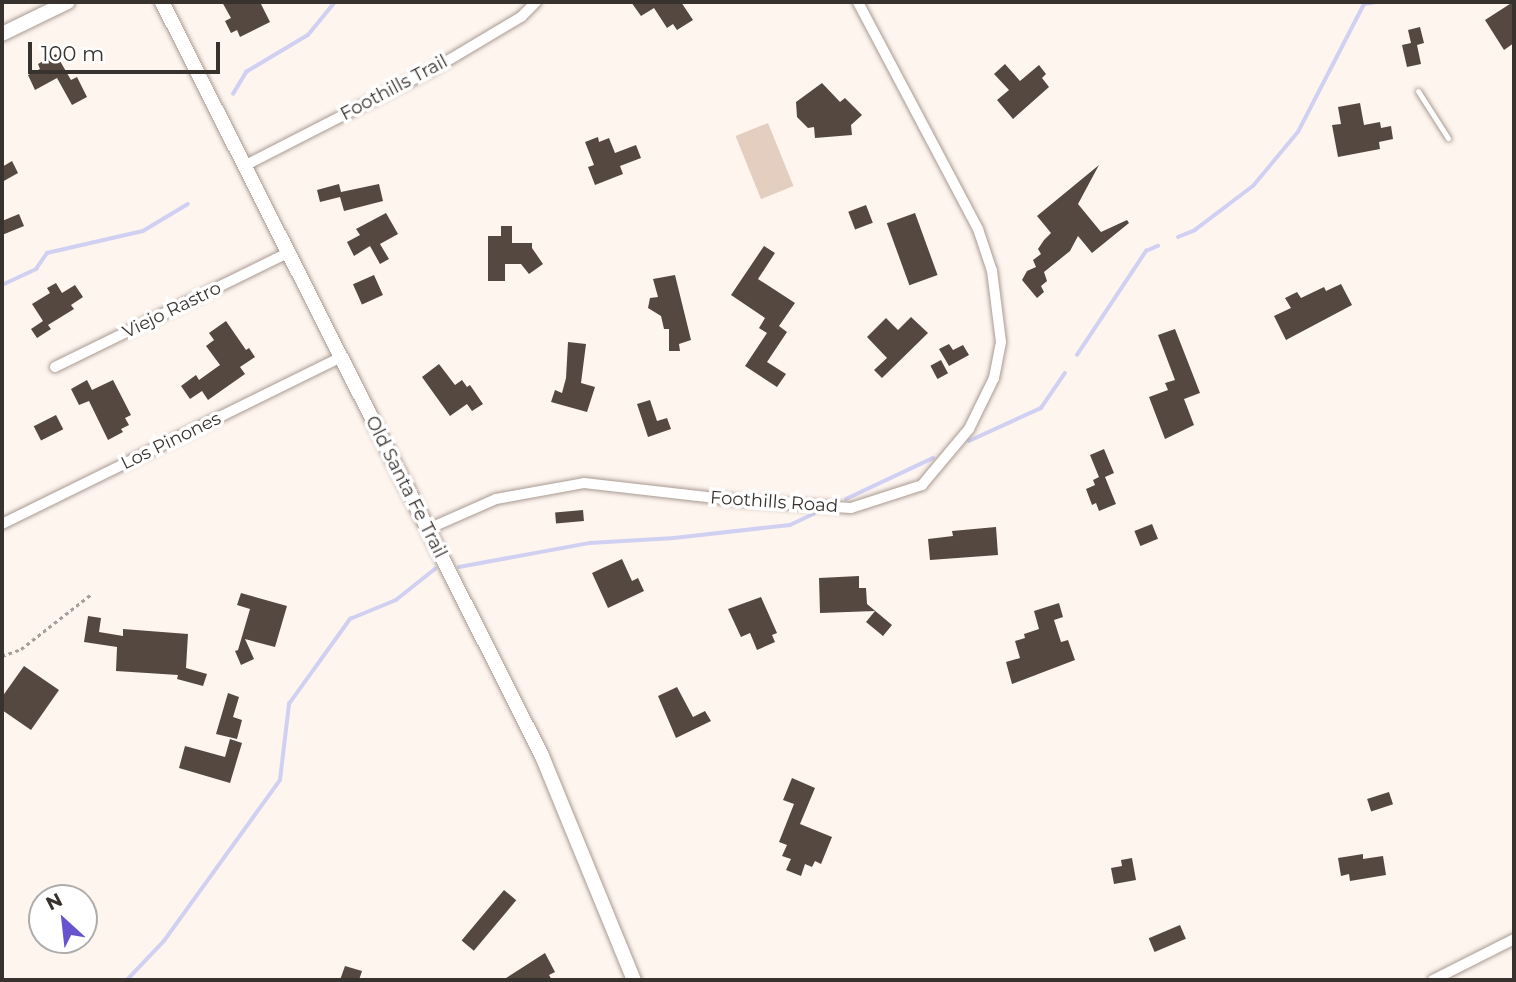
<!DOCTYPE html>
<html>
<head>
<meta charset="utf-8">
<style>
	body { margin:0 }
	#map { position:relative; width:1516px; height:982px; overflow:hidden; background:#fef5ef; font-family:Montserrat,sans-serif }
	div>[style] { position:absolute }
	[style*='--x'] { left:calc(var(--x)*1px); top:calc(var(--y)*1px); width:calc(var(--w)*1px); rotate:calc(var(--a)*1deg) }
	.green>* { inset:0; background:#e4cec0; transform-origin:0 0 }
	.stream>* { height:3.5px; margin:-1.75px; padding:0 1.75px; transform-origin:1.75px; border-radius:1.75px; background:#d0d0f3 }
	.building>* { inset:0; background:#554840; transform-origin:0 0 }
	.path>* { height:2.5px; margin-top:-1.25px; transform-origin:0; background:repeating-linear-gradient(90deg,#a59e99 0 3.5px,transparent 0 7px) }
	.roads { filter:drop-shadow(0 0 2px #a89a91) drop-shadow(0 0 2px #a89a91) }
	.service>* { height:5px; margin:-2.5px; padding:0 2.5px; transform-origin:2.5px; border-radius:2.5px; background:#fff }
	.minor>* { height:10px; margin:-5px; padding:0 5px; transform-origin:5px; border-radius:5px; background:#fff }
	.tertiary>* { height:14px; margin:-7px; padding:0 7px; transform-origin:7px; border-radius:7px; background:#fff }
	span { translate:-50% -50%; white-space:nowrap; text-align:center; line-height:1.15; -webkit-text-stroke:7px #fff; paint-order:stroke }
	.street-label { font-size:18px; color:#38322f }
	.frame { position:absolute; inset:0; border:4px solid #38322f; pointer-events:none }
	.north { position:absolute; left:28px; top:884px; width:70px; height:70px; box-sizing:border-box; background:#fff; border:2px solid #afadac; border-radius:50%; rotate:333deg; font-size:19px; font-weight:700; line-height:28px; text-align:center; color:#38322f }
	.north::after { content:''; display:block; margin:auto; width:24px; height:32px; background:#6653cd; clip-path:polygon(50% 0,100% 100%,50% 72%,0 100%) }
	.scale { position:absolute; left:28px; top:42px; width:192px; height:32px; box-sizing:border-box; border:4px solid #38322f; border-top:0; padding-left:9px; font-size:21px; line-height:24px; white-space:nowrap; color:#38322f; -webkit-text-stroke:5px #fff; paint-order:stroke }
</style>
</head>
<body>
<div id="map">
	<div class="green">
		<i style="left:768px;top:123px;width:68px;height:35px;rotate:68deg"></i>
	</div>
	<div class="stream">
		<i style="--x:233;--y:94;--w:26;--a:-59"></i>
		<i style="--x:246;--y:72;--w:72;--a:-30.8"></i>
		<i style="--x:308;--y:35;--w:43;--a:-50.7"></i>
		<i style="--x:1178;--y:237;--w:18;--a:-22"></i>
		<i style="--x:1195;--y:230;--w:73;--a:-37.2"></i>
		<i style="--x:1253;--y:186;--w:70;--a:-50.2"></i>
		<i style="--x:1298;--y:132;--w:144;--a:-62.7"></i>
		<i style="--x:1364;--y:4;--w:12;--a:-9"></i>
		<i style="--x:2;--y:285;--w:38;--a:-25"></i>
		<i style="--x:36;--y:269;--w:19;--a:-55"></i>
		<i style="--x:47;--y:253;--w:98;--a:-12.9"></i>
		<i style="--x:143;--y:231;--w:52;--a:-31"></i>
		<i style="--x:1077;--y:355;--w:125;--a:-56.4"></i>
		<i style="--x:1146;--y:251;--w:13;--a:-23"></i>
		<i style="--x:969;--y:441;--w:79;--a:-24.6"></i>
		<i style="--x:1041;--y:408;--w:42;--a:-55.6"></i>
		<i style="--x:846;--y:499;--w:96;--a:-25.2"></i>
		<i style="--x:459;--y:567;--w:133;--a:-10.4"></i>
		<i style="--x:590;--y:543;--w:84;--a:-3.4"></i>
		<i style="--x:674;--y:538;--w:117;--a:-6.4"></i>
		<i style="--x:790;--y:525;--w:26;--a:-25"></i>
		<i style="--x:127;--y:980;--w:54;--a:-46.5"></i>
		<i style="--x:164;--y:941;--w:198;--a:-54.2"></i>
		<i style="--x:280;--y:780;--w:77;--a:-83.2"></i>
		<i style="--x:289;--y:704;--w:105;--a:-54.3"></i>
		<i style="--x:350;--y:619;--w:50;--a:-22.4"></i>
		<i style="--x:396;--y:600;--w:50;--a:-38.5"></i>
	</div>
	<div class="building">
		<i style="clip-path:polygon(222px 2px,260px 2px,270px 22px,240px 37px,237px 30px,231px 33px,225px 21px,231px 18px)"></i>
		<i style="clip-path:polygon(631px 2px,681px 2px,693px 20px,677px 30px,673px 24px,667px 28px,654px 8px,641px 16px)"></i>
		<i style="clip-path:polygon(1513px 2px,1514px 43px,1504px 50px,1485px 20px)"></i>
		<i style="clip-path:polygon(1420px 27px,1424px 43px,1417px 45px,1421px 64px,1407px 67px,1402px 45px,1411px 43px,1408px 30px)"></i>
		<i style="clip-path:polygon(56px 54px,71px 80px,77px 77px,87px 97px,72px 105px,57px 78px,35px 90px,28px 75px,40px 69px,38px 64px)"></i>
		<i style="clip-path:polygon(1005px 64px,1020px 81px,1039px 65px,1046px 74px,1042px 78px,1049px 87px,1013px 119px,997px 100px,1009px 90px,994px 74px)"></i>
		<i style="clip-path:polygon(822px 83px,840px 102px,845px 98px,862px 115px,851px 125px,852px 135px,815px 138px,814px 127px,808px 128px,797px 117px,796px 102px)"></i>
		<i style="clip-path:polygon(1360px 103px,1364px 125px,1380px 122px,1381px 128px,1391px 126px,1393px 139px,1379px 142px,1380px 149px,1338px 157px,1332px 125px,1341px 124px,1338px 107px)"></i>
		<i style="clip-path:polygon(598px 137px,599px 142px,609px 138px,615px 153px,636px 145px,641px 158px,620px 166px,623px 174px,595px 185px,588px 167px,594px 165px,585px 142px)"></i>
		<i style="clip-path:polygon(12px 161px,18px 173px,2px 182px,2px 167px)"></i>
		<i style="clip-path:polygon(1099px 165px,1078px 204px,1101px 232px,1127px 220px,1129px 223px,1092px 253px,1078px 236px,1070px 251px,1044px 272px,1047px 281px,1041px 286px,1044px 292px,1037px 298px,1022px 280px,1027px 271px,1036px 267px,1033px 260px,1041px 254px,1038px 249px,1044px 240px,1051px 233px,1037px 216px)"></i>
		<i style="clip-path:polygon(339px 184px,341px 192px,379px 184px,383px 201px,344px 211px,340px 197px,320px 202px,317px 190px)"></i>
		<i style="left:866px;top:205px;width:19px;height:19px;rotate:69deg"></i>
		<i style="clip-path:polygon(386px 213px,398px 234px,380px 244px,389px 259px,380px 264px,370px 246px,354px 256px,347px 242px,360px 235px,356px 229px)"></i>
		<i style="left:915px;top:213px;width:66px;height:30px;rotate:70deg"></i>
		<i style="clip-path:polygon(19px 214px,24px 226px,2px 235px,2px 221px)"></i>
		<i style="clip-path:polygon(501px 226px,512px 226px,512px 243px,532px 243px,532px 248px,543px 264px,529px 274px,521px 264px,505px 264px,505px 281px,488px 281px,488px 236px,501px 236px)"></i>
		<i style="clip-path:polygon(764px 246px,775px 253px,758px 279px,795px 303px,779px 326px,787px 332px,767px 362px,786px 374px,777px 387px,745px 366px,767px 333px,759px 328px,765px 318px,731px 295px)"></i>
		<i style="left:374px;top:275px;width:22px;height:23px;rotate:66deg"></i>
		<i style="clip-path:polygon(675px 275px,691px 340px,679px 344px,680px 351px,669px 351px,669px 329px,664px 329px,661px 316px,648px 308px,650px 298px,658px 297px,653px 279px)"></i>
		<i style="clip-path:polygon(56px 283px,62px 293px,75px 285px,83px 297px,71px 305px,74px 309px,48px 325px,51px 329px,37px 338px,31px 329px,43px 321px,32px 304px,50px 293px,47px 288px)"></i>
		<i style="clip-path:polygon(1341px 284px,1352px 305px,1286px 340px,1274px 316px,1291px 308px,1285px 298px,1297px 292px,1301px 298px,1324px 287px,1326px 291px)"></i>
		<i style="clip-path:polygon(911px 317px,928px 333px,882px 378px,874px 370px,887px 358px,867px 337px,886px 318px,898px 330px)"></i>
		<i style="clip-path:polygon(226px 321px,246px 350px,249px 348px,255px 357px,240px 367px,245px 374px,208px 400px,202px 391px,190px 399px,181px 386px,196px 375px,199px 380px,220px 365px,206px 346px,214px 340px,209px 333px)"></i>
		<i style="clip-path:polygon(1175px 329px,1200px 393px,1184px 399px,1194px 425px,1165px 439px,1149px 397px,1168px 390px,1165px 383px,1175px 380px,1158px 335px)"></i>
		<i style="clip-path:polygon(568px 342px,586px 344px,581px 383px,595px 387px,587px 412px,551px 402px,555px 390px,562px 393px,566px 378px)"></i>
		<i style="clip-path:polygon(949px 344px,953px 350px,963px 345px,969px 355px,949px 366px,939px 349px)"></i>
		<i style="left:941px;top:360px;width:15px;height:12px;rotate:62deg"></i>
		<i style="clip-path:polygon(439px 364px,455px 385px,462px 380px,467px 387px,470px 385px,483px 404px,472px 411px,467px 404px,450px 416px,422px 377px)"></i>
		<i style="clip-path:polygon(87px 380px,92px 390px,113px 380px,131px 415px,125px 418px,129px 425px,121px 429px,123px 432px,108px 440px,89px 401px,79px 405px,71px 389px)"></i>
		<i style="clip-path:polygon(650px 400px,657px 421px,667px 418px,671px 429px,648px 437px,637px 404px)"></i>
		<i style="left:56px;top:415px;width:16px;height:25px;rotate:63deg"></i>
		<i style="clip-path:polygon(1104px 449px,1114px 473px,1105px 477px,1116px 504px,1099px 511px,1096px 503px,1092px 505px,1086px 489px,1095px 485px,1093px 480px,1099px 477px,1090px 455px)"></i>
		<i style="left:583px;top:510px;width:11px;height:28px;rotate:85deg"></i>
		<i style="left:1152px;top:524px;width:16px;height:19px;rotate:68deg"></i>
		<i style="clip-path:polygon(996px 527px,998px 555px,930px 560px,928px 539px,953px 536px,952px 531px)"></i>
		<i style="clip-path:polygon(622px 559px,632px 581px,638px 578px,644px 591px,608px 608px,592px 573px)"></i>
		<i style="clip-path:polygon(859px 576px,859px 588px,866px 588px,867px 604px,892px 625px,883px 636px,866px 622px,875px 611px,820px 613px,819px 578px)"></i>
		<i style="clip-path:polygon(241px 593px,287px 606px,275px 647px,245px 639px,254px 659px,241px 665px,235px 651px,238px 650px,250px 609px,237px 605px)"></i>
		<i style="clip-path:polygon(761px 597px,777px 633px,772px 635px,775px 642px,757px 650px,750px 633px,741px 637px,728px 609px)"></i>
		<i style="clip-path:polygon(1059px 603px,1063px 617px,1054px 620px,1061px 642px,1068px 640px,1075px 660px,1012px 684px,1006px 662px,1020px 658px,1015px 641px,1025px 638px,1024px 634px,1039px 629px,1034px 611px)"></i>
		<i style="clip-path:polygon(88px 616px,101px 618px,99px 632px,123px 636px,123px 629px,188px 634px,186px 668px,207px 674px,203px 686px,177px 679px,178px 675px,116px 671px,117px 647px,84px 642px)"></i>
		<i style="clip-path:polygon(24px 666px,59px 690px,31px 730px,2px 710px,2px 697px)"></i>
		<i style="clip-path:polygon(677px 687px,693px 717px,705px 711px,711px 721px,676px 738px,658px 696px)"></i>
		<i style="clip-path:polygon(228px 693px,239px 697px,233px 717px,242px 720px,237px 739px,216px 734px)"></i>
		<i style="clip-path:polygon(230px 739px,242px 743px,230px 783px,179px 768px,185px 746px,225px 757px)"></i>
		<i style="clip-path:polygon(792px 778px,815px 788px,800px 824px,832px 837px,821px 864px,815px 861px,812px 867px,805px 864px,801px 876px,786px 870px,791px 859px,782px 856px,787px 845px,779px 842px,794px 804px,783px 800px)"></i>
		<i style="left:1389px;top:792px;width:13px;height:23px;rotate:72deg"></i>
		<i style="clip-path:polygon(1363px 854px,1363px 859px,1383px 856px,1386px 875px,1350px 881px,1349px 874px,1341px 876px,1338px 858px)"></i>
		<i style="clip-path:polygon(1132px 858px,1136px 880px,1114px 884px,1111px 868px,1122px 866px,1121px 860px)"></i>
		<i style="left:504px;top:890px;width:16px;height:66px;rotate:40deg"></i>
		<i style="left:1180px;top:925px;width:15px;height:34px;rotate:67deg"></i>
		<i style="clip-path:polygon(545px 953px,555px 972px,549px 975px,552px 980px,503px 980px)"></i>
		<i style="clip-path:polygon(345px 966px,362px 971px,359px 980px,340px 980px)"></i>
	</div>
	<div class="path">
		<i style="--x:2;--y:656;--w:20;--a:-20"></i>
		<i style="--x:21;--y:649;--w:88;--a:-38"></i>
	</div>
	<div class="roads">
		<div class="service">
			<i style="--x:1418;--y:91;--w:56;--a:57.4"></i>
		</div>
		<div class="minor">
			<i style="--x:246;--y:165;--w:209;--a:-27.1"></i>
			<i style="--x:432;--y:70;--w:104;--a:-30.8"></i>
			<i style="--x:521;--y:17;--w:21;--a:-45"></i>
			<i style="--x:55;--y:367;--w:259;--a:-26.1"></i>
			<i style="--x:2;--y:524;--w:377;--a:-26.2"></i>
			<i style="--x:428;--y:529;--w:74;--a:-23.8"></i>
			<i style="--x:496;--y:499;--w:89;--a:-10.3"></i>
			<i style="--x:584;--y:483;--w:159;--a:6.5"></i>
			<i style="--x:742;--y:501;--w:109;--a:3.7"></i>
			<i style="--x:851;--y:508;--w:75;--a:-17.9"></i>
			<i style="--x:922;--y:485;--w:73;--a:-50"></i>
			<i style="--x:969;--y:429;--w:57;--a:-63.9"></i>
			<i style="--x:994;--y:378;--w:37;--a:-79"></i>
			<i style="--x:1001;--y:342;--w:72;--a:-97.2"></i>
			<i style="--x:992;--y:271;--w:44;--a:-108.4"></i>
			<i style="--x:978;--y:229;--w:257;--a:-117.9"></i>
			<i style="--x:1433;--y:980;--w:91;--a:-26.8"></i>
		</div>
		<div class="tertiary">
			<i style="--x:162;--y:2;--w:844;--a:63.25"></i>
			<i style="--x:542;--y:756;--w:242;--a:67.7"></i>
			<i style="--x:2;--y:34;--w:73;--a:-25.9"></i>
		</div>
	</div>
	<div class="street-label">
		<span style="left:394px;top:88px;rotate:-28deg">Foothills Trail</span>
		<span style="left:172px;top:310px;rotate:-26deg">Viejo Rastro</span>
		<span style="left:171px;top:441px;rotate:-26deg">Los Pinones</span>
		<span style="left:406px;top:487px;rotate:63deg">Old Santa Fe Trail</span>
		<span style="left:774px;top:502px;rotate:4deg">Foothills Road</span>
	</div>
	<div class="frame"></div>
	<div class="north">N</div>
	<div class="scale">100 m</div>
</div>
</body>
</html>
